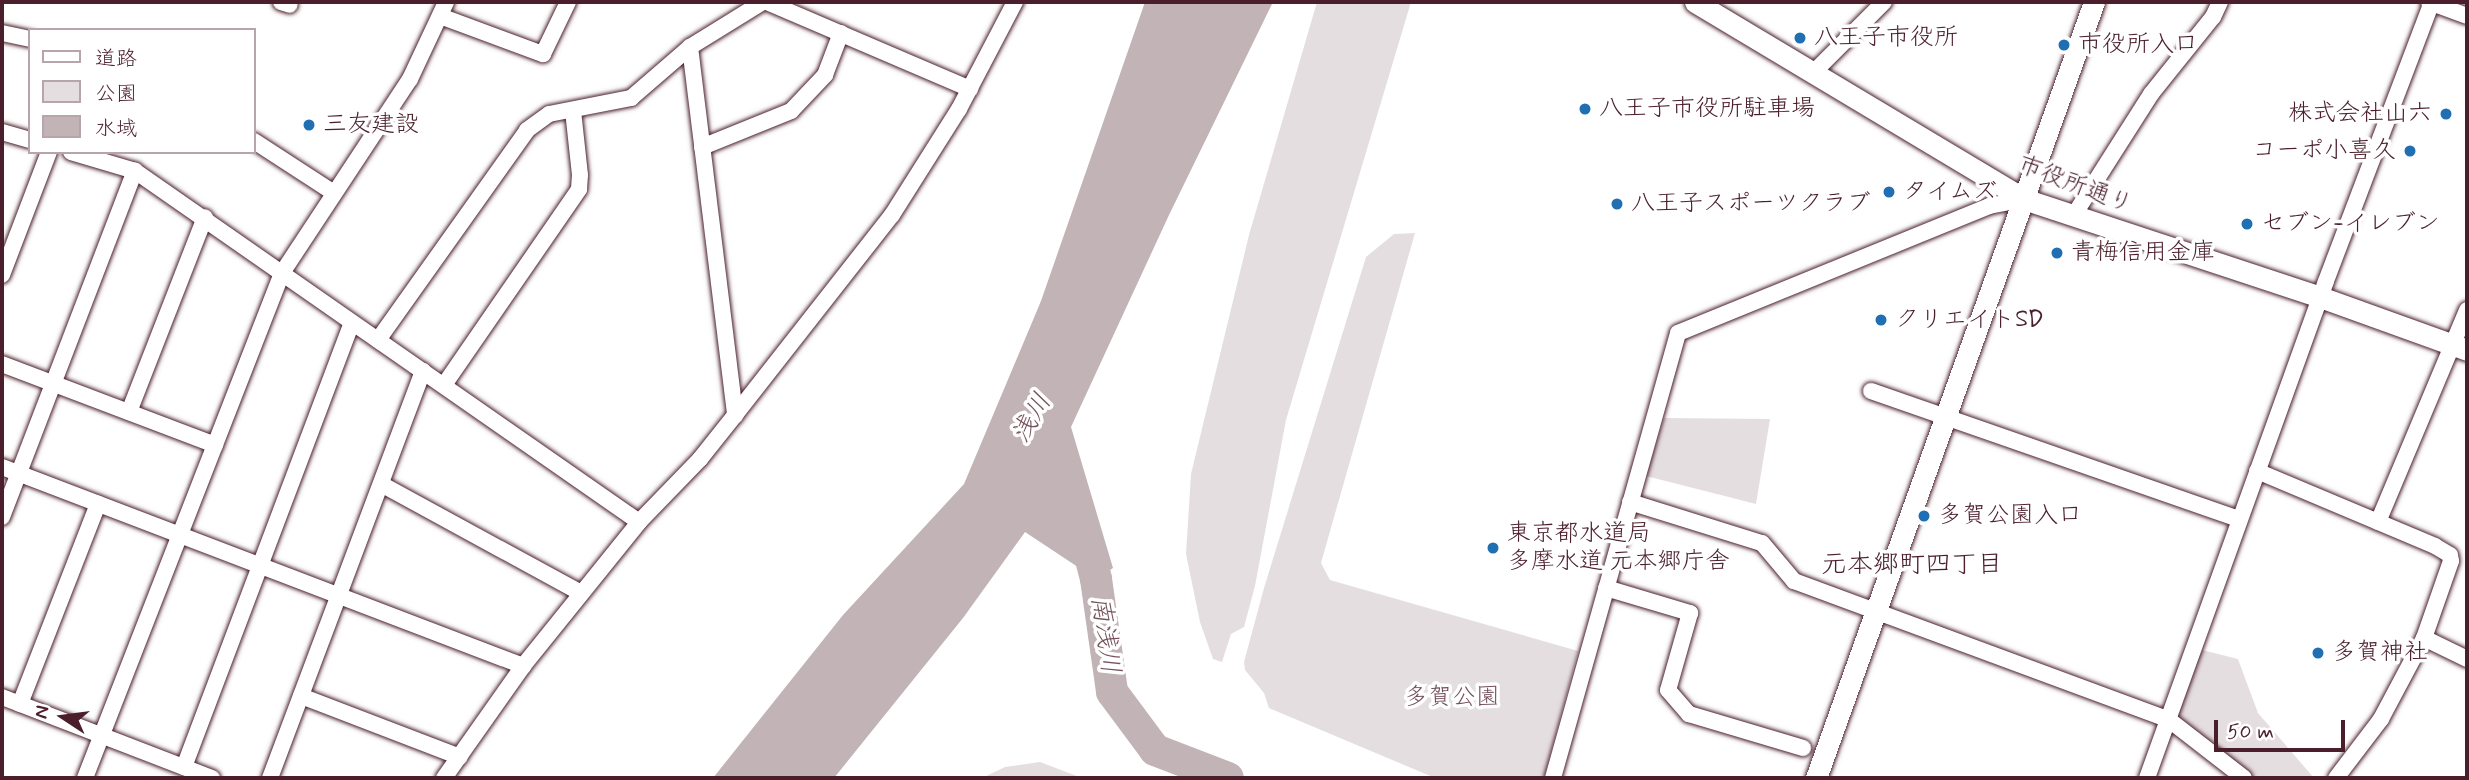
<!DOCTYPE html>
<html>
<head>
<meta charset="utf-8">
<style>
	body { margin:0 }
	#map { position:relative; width:2469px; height:780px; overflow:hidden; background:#fff; font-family:Mynerve,"Klee One",sans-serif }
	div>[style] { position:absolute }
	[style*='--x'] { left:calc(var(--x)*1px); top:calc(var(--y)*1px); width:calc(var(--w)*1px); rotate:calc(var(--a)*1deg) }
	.green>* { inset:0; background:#e5dee0 }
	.water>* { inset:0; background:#c1b3b6 }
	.river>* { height:32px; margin:-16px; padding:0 16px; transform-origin:16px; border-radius:16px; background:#c1b3b6 }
	.roads { filter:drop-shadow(0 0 2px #4a1f2b) drop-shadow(0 0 2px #4a1f2b) }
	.minor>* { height:16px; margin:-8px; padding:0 8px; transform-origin:8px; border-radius:8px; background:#fff }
	.tertiary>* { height:21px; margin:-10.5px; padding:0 10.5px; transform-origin:10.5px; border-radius:10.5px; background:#fff }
	.dots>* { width:19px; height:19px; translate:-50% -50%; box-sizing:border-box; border:4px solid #fff; border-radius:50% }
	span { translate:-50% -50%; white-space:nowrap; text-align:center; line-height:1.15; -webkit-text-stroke:7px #fff; paint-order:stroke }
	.poi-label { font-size:24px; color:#4a1f2b }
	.left { translate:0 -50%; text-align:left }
	.right { translate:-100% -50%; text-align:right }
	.street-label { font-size:24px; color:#4a1f2b }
	.park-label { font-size:24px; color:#714f58 }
	.water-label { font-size:26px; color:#74535c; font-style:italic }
	.neighbourhood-label { font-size:26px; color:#4a1f2b }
	.frame { position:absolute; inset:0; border:4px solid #4a1f2b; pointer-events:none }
	.legend { position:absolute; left:28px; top:28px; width:228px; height:126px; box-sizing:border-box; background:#fff; border:2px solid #b7a5aa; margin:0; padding:9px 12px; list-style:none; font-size:21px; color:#4a1f2b }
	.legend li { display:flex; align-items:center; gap:14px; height:35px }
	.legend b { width:35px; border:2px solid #b7a5aa }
	.north { position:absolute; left:28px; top:682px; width:70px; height:70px; -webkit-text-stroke:5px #fff; paint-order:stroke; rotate:283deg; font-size:19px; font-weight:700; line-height:28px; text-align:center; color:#4a1f2b }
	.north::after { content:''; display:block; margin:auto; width:24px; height:32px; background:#4a1f2b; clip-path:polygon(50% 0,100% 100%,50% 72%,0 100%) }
	.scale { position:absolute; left:2214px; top:720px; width:131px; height:32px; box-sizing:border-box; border:4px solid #4a1f2b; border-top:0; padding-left:9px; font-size:21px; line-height:24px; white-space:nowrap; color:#4a1f2b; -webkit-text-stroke:5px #fff; paint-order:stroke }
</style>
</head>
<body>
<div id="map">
	<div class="green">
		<i style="clip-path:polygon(1317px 2px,1411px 2px,1286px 420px,1255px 586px,1244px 627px,1231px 634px,1222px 662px,1213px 659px,1200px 622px,1186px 554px,1191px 474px,1249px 235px)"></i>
		<i style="clip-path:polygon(1415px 233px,1321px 563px,1330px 580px,1578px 651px,1544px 778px,1435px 778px,1269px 708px,1264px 693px,1245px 670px,1244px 662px,1264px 588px,1366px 257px,1394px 234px)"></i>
		<i style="clip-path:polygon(1664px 418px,1770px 419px,1756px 504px,1646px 476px)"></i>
		<i style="clip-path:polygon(2198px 649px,2238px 659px,2258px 713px,2314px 778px,2253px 778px,2175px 715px)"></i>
		<i style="clip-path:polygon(1040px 762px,1082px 778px,982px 778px,1005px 767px)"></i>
	</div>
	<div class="water">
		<i style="clip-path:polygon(1145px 2px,1273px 2px,1169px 215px,1071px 427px,1113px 568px,1096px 579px,1025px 532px,963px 618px,834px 778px,713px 778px,843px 615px,964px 484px,1041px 301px)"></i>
	</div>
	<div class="river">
		<i style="--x:1086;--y:540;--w:40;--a:75.6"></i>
		<i style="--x:1096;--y:579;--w:114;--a:81.9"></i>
		<i style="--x:1112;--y:692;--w:72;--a:53.4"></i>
		<i style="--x:1155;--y:750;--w:78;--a:21"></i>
	</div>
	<div class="roads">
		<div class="minor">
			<i style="--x:281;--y:2;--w:9;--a:18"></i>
			<i style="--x:767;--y:2;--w:221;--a:23.2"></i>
			<i style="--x:2429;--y:2;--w:40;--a:20.2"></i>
			<i style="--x:440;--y:16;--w:110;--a:20.3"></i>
			<i style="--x:543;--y:54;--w:58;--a:-64.3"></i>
			<i style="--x:2;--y:33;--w:29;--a:12"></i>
			<i style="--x:690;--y:47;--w:371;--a:83"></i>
			<i style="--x:1813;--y:73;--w:100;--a:-45"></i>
			<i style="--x:2;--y:132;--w:29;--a:16"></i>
			<i style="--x:254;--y:141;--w:95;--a:33"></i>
			<i style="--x:702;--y:147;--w:96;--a:-22"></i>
			<i style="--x:791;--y:111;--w:50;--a:-46.6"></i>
			<i style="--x:825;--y:75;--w:45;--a:-69.1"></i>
			<i style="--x:71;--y:152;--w:67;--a:16.5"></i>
			<i style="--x:135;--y:171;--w:614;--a:34.85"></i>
			<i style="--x:2074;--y:215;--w:143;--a:-57.5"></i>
			<i style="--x:2151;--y:94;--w:99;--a:-51.2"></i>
			<i style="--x:2213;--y:17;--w:17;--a:-65"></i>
			<i style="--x:2;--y:275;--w:132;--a:-69.1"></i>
			<i style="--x:378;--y:340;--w:257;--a:-54.6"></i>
			<i style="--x:527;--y:130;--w:27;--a:-36"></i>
			<i style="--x:549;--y:114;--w:84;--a:-11"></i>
			<i style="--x:631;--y:98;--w:78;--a:-40.8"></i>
			<i style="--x:690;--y:47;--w:86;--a:-31.7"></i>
			<i style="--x:2;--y:364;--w:228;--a:20.8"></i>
			<i style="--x:444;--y:385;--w:238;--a:-55.4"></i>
			<i style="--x:579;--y:189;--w:14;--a:-86"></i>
			<i style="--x:580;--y:175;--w:64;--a:-96.2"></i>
			<i style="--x:1871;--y:391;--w:390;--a:19.2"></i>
			<i style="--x:129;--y:412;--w:209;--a:-68.7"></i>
			<i style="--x:2;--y:467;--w:558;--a:20.9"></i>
			<i style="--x:2257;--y:471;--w:193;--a:22.8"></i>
			<i style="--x:2435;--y:546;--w:17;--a:31"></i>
			<i style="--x:2450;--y:555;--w:6;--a:81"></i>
			<i style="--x:2451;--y:561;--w:82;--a:109.3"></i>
			<i style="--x:2424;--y:638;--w:92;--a:118"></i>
			<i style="--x:2381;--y:719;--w:74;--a:127.3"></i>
			<i style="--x:381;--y:484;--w:228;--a:28.6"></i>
			<i style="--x:1630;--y:502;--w:138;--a:17.3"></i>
			<i style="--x:1762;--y:543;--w:50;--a:49.9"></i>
			<i style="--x:1794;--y:581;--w:399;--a:20.3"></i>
			<i style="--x:2168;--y:719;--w:96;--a:37.8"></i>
			<i style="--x:2;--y:517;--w:371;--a:-69"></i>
			<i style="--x:2378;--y:522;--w:230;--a:-67.2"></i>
			<i style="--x:1606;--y:588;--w:88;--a:16.6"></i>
			<i style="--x:1690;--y:613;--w:80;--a:105.9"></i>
			<i style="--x:1668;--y:690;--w:32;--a:49"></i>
			<i style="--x:1689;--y:714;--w:119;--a:16.6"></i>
			<i style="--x:2424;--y:638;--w:48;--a:26"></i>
			<i style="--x:301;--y:696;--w:170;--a:21"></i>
			<i style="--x:2;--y:697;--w:225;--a:21.1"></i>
			<i style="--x:20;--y:704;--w:215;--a:-68.7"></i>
			<i style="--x:184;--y:767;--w:475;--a:-69.3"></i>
			<i style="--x:85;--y:778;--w:542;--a:-68.69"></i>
			<i style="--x:282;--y:273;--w:232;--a:-56.6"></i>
			<i style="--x:410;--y:79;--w:85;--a:-64.9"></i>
			<i style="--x:270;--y:778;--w:435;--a:-69.4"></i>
			<i style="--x:444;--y:778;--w:137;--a:-54.8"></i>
			<i style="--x:523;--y:666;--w:185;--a:-51.1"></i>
			<i style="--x:639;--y:522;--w:88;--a:-45.9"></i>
			<i style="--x:700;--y:459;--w:56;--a:-51.5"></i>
			<i style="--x:735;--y:415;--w:254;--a:-51.9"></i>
			<i style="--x:892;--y:215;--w:125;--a:-57.7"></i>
			<i style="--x:959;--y:109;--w:121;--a:-62.4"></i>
			<i style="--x:1553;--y:778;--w:462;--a:-74.3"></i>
			<i style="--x:1678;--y:333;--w:336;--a:-22.2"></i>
			<i style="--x:1989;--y:206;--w:36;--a:-11"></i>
			<i style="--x:2147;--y:778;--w:528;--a:-70.19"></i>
			<i style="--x:2326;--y:281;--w:298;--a:-69.2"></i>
		</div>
		<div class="tertiary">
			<i style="--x:1695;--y:2;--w:383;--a:30.9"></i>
			<i style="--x:2024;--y:199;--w:312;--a:18.3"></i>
			<i style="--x:2320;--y:297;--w:156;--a:19.8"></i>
			<i style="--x:1816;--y:778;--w:824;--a:-70.29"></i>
		</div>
	</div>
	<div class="dots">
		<i style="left:1800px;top:38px;background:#1f6fb2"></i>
		<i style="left:2064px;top:45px;background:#1f6fb2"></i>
		<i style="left:1585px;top:109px;background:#1f6fb2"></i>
		<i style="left:2446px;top:114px;background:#1f6fb2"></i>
		<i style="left:309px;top:125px;background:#1f6fb2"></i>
		<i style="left:2410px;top:151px;background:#1f6fb2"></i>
		<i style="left:1889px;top:192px;background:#1f6fb2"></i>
		<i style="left:1617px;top:204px;background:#1f6fb2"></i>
		<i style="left:2247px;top:224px;background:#1f6fb2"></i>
		<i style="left:2057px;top:253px;background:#1f6fb2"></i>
		<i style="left:1881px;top:320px;background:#1f6fb2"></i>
		<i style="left:1924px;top:516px;background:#1f6fb2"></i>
		<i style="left:1493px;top:548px;background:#1f6fb2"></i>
		<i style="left:2318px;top:653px;background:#1f6fb2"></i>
	</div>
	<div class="poi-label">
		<span class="left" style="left:1814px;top:38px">八王子市役所</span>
		<span class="left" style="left:2078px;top:45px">市役所入口</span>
		<span class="left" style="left:1599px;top:109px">八王子市役所駐車場</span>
		<span class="right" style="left:2432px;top:114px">株式会社山六</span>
		<span class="left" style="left:323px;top:125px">三友建設</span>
		<span class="right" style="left:2396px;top:151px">コーポ小喜久</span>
		<span class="left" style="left:1903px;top:192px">タイムズ</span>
		<span class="left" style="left:1631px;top:204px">八王子スポーツクラブ</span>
		<span class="left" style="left:2261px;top:224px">セブン-イレブン</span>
		<span class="left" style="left:2071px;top:253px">青梅信用金庫</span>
		<span class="left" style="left:1895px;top:320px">クリエイトSD</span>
		<span class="left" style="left:1938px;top:516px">多賀公園入口</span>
		<span class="left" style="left:1507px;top:548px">東京都水道局<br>多摩水道 元本郷庁舎</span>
		<span class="left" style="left:2332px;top:653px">多賀神社</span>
	</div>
	<div class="street-label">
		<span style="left:2075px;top:185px;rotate:21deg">市役所通り</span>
	</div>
	<div class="park-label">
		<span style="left:1452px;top:698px">多賀公園</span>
	</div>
	<div class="water-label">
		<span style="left:1033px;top:419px;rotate:-60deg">浅川</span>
		<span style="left:1104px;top:635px;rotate:82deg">南浅川</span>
	</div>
	<div class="neighbourhood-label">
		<span style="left:1912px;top:566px">元本郷町四丁目</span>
	</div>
	<div class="frame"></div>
	<ul class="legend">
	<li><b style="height:9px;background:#fff"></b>道路</li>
	<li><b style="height:19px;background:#e5dee0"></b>公園</li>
	<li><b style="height:19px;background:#c1b3b6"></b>水域</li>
	</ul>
	<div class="north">N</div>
	<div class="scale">50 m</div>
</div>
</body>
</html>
